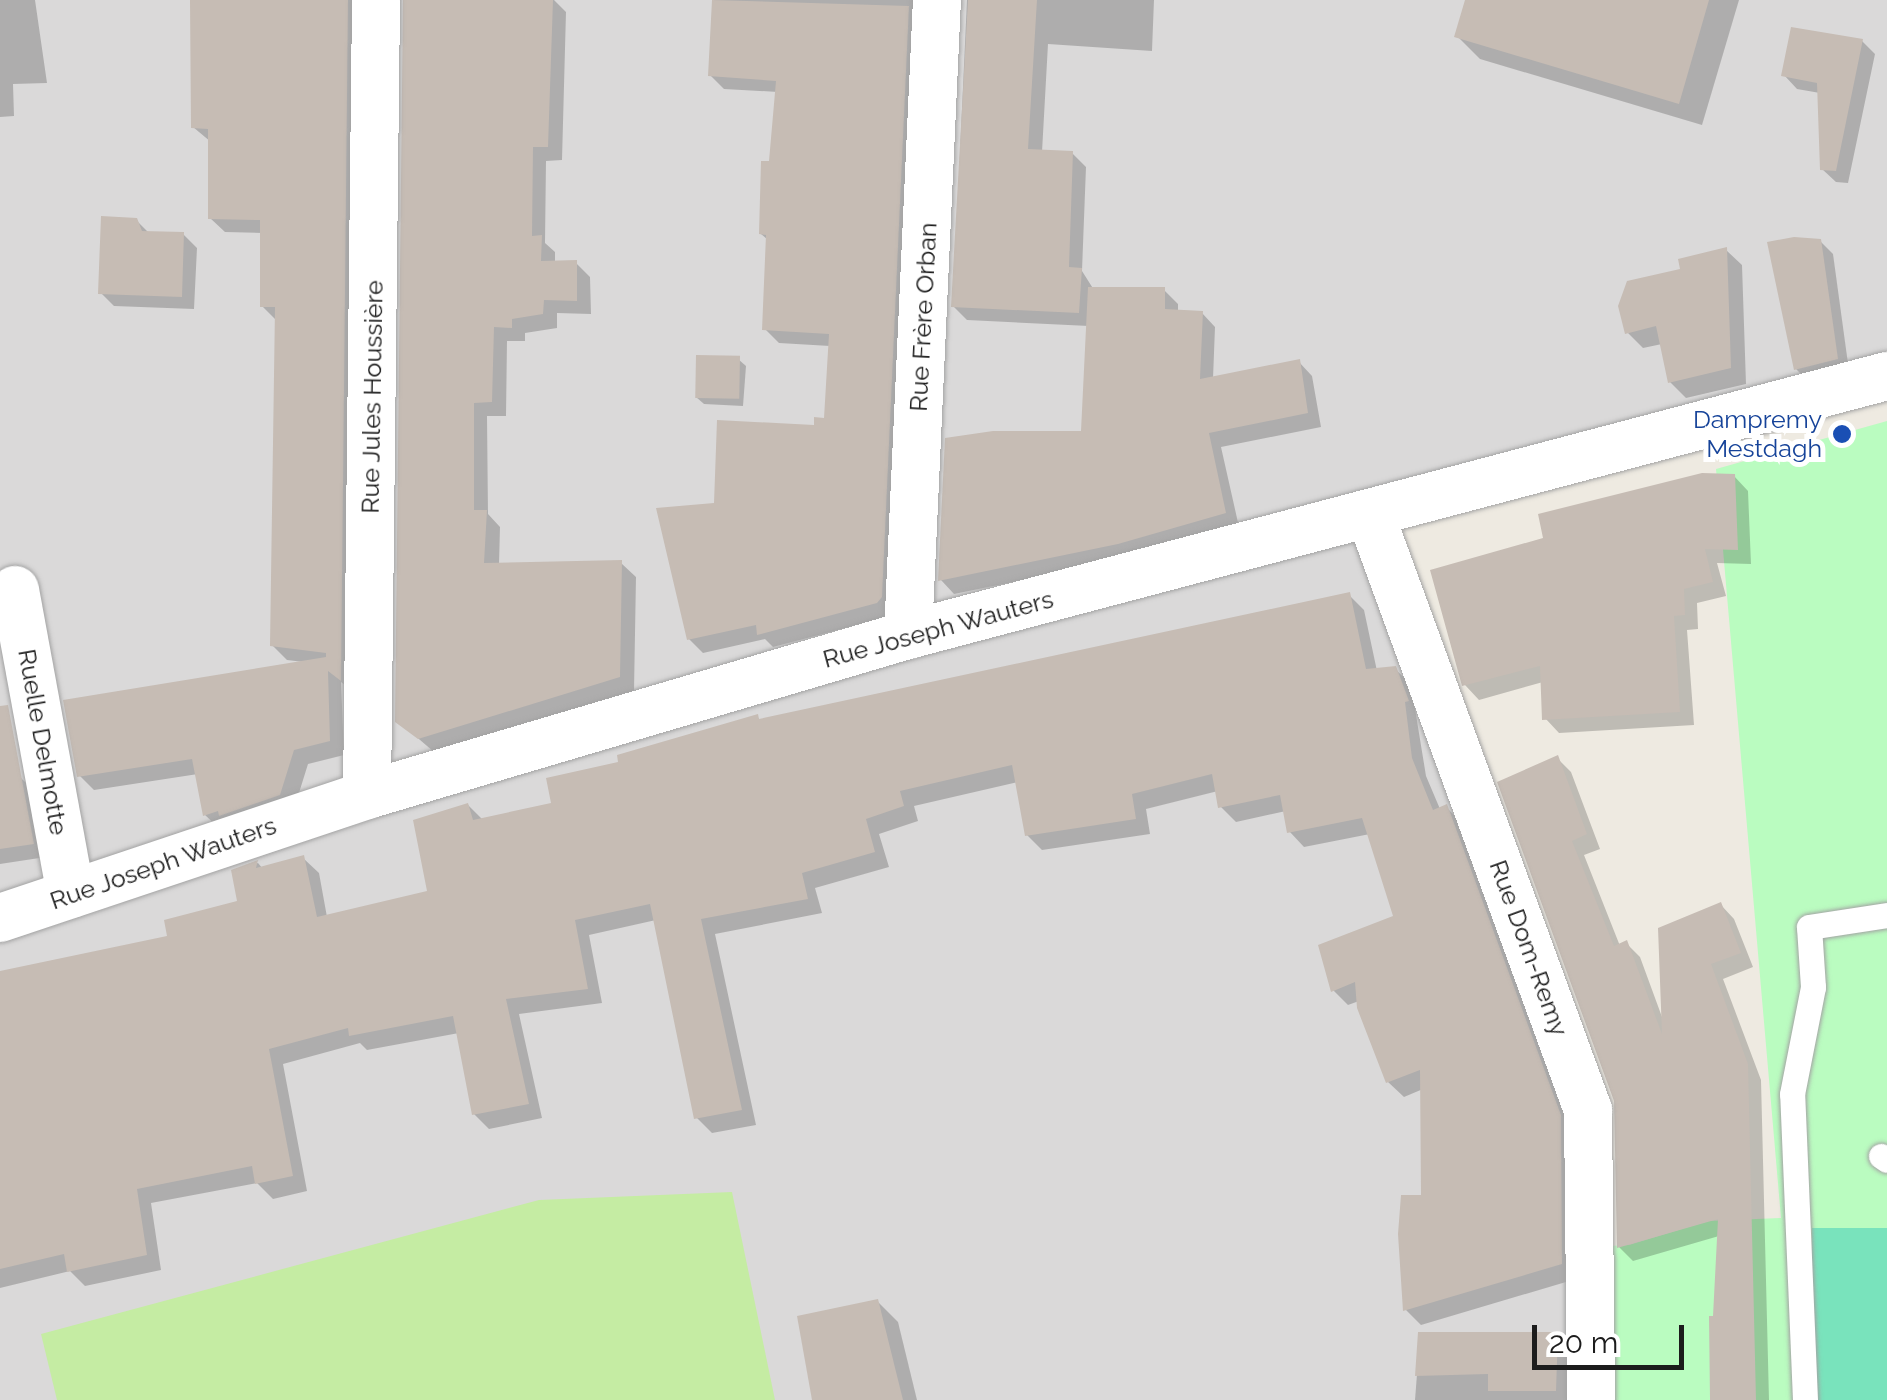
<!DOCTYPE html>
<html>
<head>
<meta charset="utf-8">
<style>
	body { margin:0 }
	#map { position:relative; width:1887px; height:1400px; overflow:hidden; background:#eeeae1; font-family:Raleway,sans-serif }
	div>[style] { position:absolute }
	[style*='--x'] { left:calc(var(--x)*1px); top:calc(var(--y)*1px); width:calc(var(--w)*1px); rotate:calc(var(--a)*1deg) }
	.residential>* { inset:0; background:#dad9d9 }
	.grass>* { inset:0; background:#c5eca3 }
	.park>* { inset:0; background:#bafcc0 }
	.pitch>* { inset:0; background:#79e3bc; transform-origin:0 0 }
	.shadow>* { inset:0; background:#0003 }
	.building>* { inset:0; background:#c6bcb4; transform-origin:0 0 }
	.roads { filter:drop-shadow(0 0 2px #a3a3a3) drop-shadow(0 0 2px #a3a3a3) }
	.service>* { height:25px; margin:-12.5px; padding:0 12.5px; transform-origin:12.5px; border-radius:12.5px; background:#fff }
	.minor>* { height:48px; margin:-24px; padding:0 24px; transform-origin:24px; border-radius:24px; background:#fff }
	.dots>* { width:28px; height:28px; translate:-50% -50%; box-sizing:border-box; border:5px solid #fff; border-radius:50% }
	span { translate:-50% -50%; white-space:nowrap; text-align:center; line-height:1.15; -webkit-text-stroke:10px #fff; paint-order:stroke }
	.street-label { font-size:25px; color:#1c1c1c }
	.transit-label { font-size:25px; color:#164399 }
	.right { translate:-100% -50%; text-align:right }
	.scale { position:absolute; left:1532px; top:1325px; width:152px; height:45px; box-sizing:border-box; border:5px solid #1c1c1c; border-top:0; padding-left:12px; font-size:30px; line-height:35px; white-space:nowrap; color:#1c1c1c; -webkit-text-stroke:8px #fff; paint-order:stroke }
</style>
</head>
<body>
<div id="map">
	<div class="residential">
		<i style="clip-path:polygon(0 0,1887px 0,1887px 355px,391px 762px,0 895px)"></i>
		<i style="clip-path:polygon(1370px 514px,1588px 1139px,1579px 1400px,0 1400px,0 923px)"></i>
	</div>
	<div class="grass">
		<i style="clip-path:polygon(732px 1192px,775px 1400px,57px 1400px,41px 1334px,539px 1200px)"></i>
	</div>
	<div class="park">
		<i style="clip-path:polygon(1887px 421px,1887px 1400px,1591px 1400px,1589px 1247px,1629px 1245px,1708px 1221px,1781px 1218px,1716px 469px)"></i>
	</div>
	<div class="pitch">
		<i style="left:1887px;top:1228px;width:172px;height:75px;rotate:90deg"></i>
	</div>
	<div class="shadow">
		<i style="clip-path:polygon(0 0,35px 0,47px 83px,13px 84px,14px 116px,0 117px)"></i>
		<i style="clip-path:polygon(192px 0,367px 0,354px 692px,341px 682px,344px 755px,308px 764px,294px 809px,220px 829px,205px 815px,198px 774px,94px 790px,80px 776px,304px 662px,287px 660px,272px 645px,277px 321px,262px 306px,263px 233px,225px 232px,210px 218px,211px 142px,193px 127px)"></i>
		<i style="clip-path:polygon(406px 0,554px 0,566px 12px,562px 160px,546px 161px,545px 243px,555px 252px,555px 263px,576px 263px,590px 277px,591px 314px,557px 313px,557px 328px,525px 333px,525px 341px,507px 341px,506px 416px,487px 416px,488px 514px,500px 527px,499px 565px,621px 563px,636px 577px,634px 691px,434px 752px,398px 721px)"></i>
		<i style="clip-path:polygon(714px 0,927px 0,891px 616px,773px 647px,765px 639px,703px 653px,689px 639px,717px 505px,826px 421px,830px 346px,779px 343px,765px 329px,768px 240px,761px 234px,778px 92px,724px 89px,710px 75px)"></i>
		<i style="clip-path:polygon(967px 0,1154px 0,1152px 51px,1048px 44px,1042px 152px,1072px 153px,1086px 167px,1082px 271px,1094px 290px,1164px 290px,1178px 304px,1178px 312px,1202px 313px,1215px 327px,1213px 379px,1299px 362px,1312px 376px,1321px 427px,1221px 447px,1239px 527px,1082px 568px,954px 594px,941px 580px,1084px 434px,1089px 326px,967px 320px,953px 306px)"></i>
		<i style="clip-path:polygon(1468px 0,1739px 0,1702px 125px,1480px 59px,1457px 36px)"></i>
		<i style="clip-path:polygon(1862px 41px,1875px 54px,1848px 183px,1836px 182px,1822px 169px,1820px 93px,1797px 89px,1784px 75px)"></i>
		<i style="clip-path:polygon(136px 220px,150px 234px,183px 234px,197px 248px,194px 309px,114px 306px,101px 293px)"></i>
		<i style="clip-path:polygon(1820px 241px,1833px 254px,1849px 371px,1808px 381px,1796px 369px)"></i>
		<i style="clip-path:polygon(1726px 250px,1742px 265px,1746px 384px,1686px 398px,1670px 382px,1662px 344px,1643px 348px,1627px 332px,1683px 271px)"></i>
		<i style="clip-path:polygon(738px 359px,746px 366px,743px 406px,704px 404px,696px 397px)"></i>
		<i style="clip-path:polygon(1734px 476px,1748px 491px,1751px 564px,1717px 563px,1726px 596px,1697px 603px,1698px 629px,1687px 630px,1694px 725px,1559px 733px,1545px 718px,1543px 682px,1479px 700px,1465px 685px,1546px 540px)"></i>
		<i style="clip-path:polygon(1349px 595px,1364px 610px,1377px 671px,1395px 669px,1411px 684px,1426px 776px,1440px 809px,1446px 807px,1461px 822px,1575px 1132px,1576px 1279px,1421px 1325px,1406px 1310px,1424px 1197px,1423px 1089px,1404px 1097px,1388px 1082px,1359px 1001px,1348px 1005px,1333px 990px,1397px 917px,1370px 834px,1304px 847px,1289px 831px,1286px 811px,1236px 822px,1220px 806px,1218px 791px,1146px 809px,1150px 834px,1042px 850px,1027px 835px,1018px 782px,914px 806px,918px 821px,879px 834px,889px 867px,815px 888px,822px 913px,715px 934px,756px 1125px,712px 1133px,696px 1117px,656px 920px,589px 935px,602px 1003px,519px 1014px,542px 1118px,489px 1129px,474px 1114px,459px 1033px,367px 1050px,360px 1043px,283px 1064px,307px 1191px,273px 1199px,257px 1183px,151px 1203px,161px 1270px,85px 1286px,70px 1271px,0 1288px,0 974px,170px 938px,240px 903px,233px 871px,258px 863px,263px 869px,303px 858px,319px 873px,327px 917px,430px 893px,468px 805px,483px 820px,554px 805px,621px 764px,757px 717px,761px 721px)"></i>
		<i style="clip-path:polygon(1557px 758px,1571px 772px,1600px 849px,1584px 855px,1620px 946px,1626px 943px,1640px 957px,1662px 1017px,1720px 904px,1734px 919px,1753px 967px,1723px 979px,1761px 1080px,1769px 1400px,1713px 1400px,1719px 1236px,1633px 1261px,1619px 1247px,1616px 1101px)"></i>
		<i style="clip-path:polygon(20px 777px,34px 791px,46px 857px,0 864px,0 780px)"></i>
		<i style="clip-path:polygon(877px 1301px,898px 1322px,917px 1400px,816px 1400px)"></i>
		<i style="clip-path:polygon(1557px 1334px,1572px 1349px,1571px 1400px,1415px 1400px,1420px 1335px)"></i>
	</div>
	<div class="building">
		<i style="clip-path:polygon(190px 0,348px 0,341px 681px,328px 671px,330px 741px,294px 750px,280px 795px,219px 816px,218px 811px,203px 816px,192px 759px,77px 777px,63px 700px,326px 657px,326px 653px,270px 646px,275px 307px,260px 307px,260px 220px,208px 219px,208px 129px,191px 128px)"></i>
		<i style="clip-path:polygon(403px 0,553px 0,548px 147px,533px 147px,532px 236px,542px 235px,541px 261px,577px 260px,577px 301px,544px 300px,543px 314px,512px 319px,512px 328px,494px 327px,492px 402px,474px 403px,474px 510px,487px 510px,484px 563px,622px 560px,620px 677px,418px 739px,395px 722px)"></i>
		<i style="clip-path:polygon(712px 0,909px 6px,882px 597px,877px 603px,757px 635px,756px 625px,687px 640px,656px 508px,714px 503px,717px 420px,814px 425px,814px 417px,824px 418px,829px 334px,762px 330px,766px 235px,759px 234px,761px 161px,769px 161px,776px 81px,708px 76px)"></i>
		<i style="clip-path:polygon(968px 0,1037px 0,1028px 149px,1073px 151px,1069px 267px,1082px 268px,1079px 313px,951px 307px)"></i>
		<i style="clip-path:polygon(1465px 0,1709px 0,1679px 104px,1454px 37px)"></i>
		<i style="clip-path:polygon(1791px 27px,1863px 39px,1836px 171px,1820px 170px,1817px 83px,1781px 76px)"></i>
		<i style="clip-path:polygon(101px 216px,137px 218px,142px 231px,184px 232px,182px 297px,98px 294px)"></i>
		<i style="clip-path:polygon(1794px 237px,1821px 239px,1838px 359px,1794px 370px,1767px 242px)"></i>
		<i style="clip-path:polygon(1727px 247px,1731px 368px,1668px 383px,1656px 326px,1625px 334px,1618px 306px,1627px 281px,1680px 269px,1678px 259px)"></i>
		<i style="clip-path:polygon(1088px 287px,1165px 287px,1165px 309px,1203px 311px,1200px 379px,1300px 359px,1308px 413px,1209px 433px,1226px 513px,1118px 544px,938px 581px,945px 438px,993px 431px,1081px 431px)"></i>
		<i style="left:696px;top:355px;width:44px;height:43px;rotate:1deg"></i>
		<i style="clip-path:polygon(1702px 473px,1735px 474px,1738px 550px,1705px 549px,1713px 582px,1684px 589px,1685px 615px,1674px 616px,1680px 712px,1542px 720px,1540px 666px,1462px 686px,1430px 570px,1543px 538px,1538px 514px)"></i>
		<i style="clip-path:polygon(1350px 592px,1366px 669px,1396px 666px,1409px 701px,1405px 702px,1412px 758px,1433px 810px,1447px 804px,1561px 1115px,1562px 1264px,1403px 1311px,1398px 1234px,1401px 1195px,1421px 1195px,1420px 1070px,1386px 1083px,1357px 1008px,1355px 982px,1331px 992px,1318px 945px,1393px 916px,1362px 818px,1287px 833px,1280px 795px,1218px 808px,1212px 774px,1132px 794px,1136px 819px,1025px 836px,1012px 765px,900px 791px,904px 806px,866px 819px,875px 852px,802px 873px,808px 899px,701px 919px,742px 1110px,694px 1119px,650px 904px,575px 920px,588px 989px,506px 999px,529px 1104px,472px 1115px,453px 1016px,349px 1036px,348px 1028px,269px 1049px,293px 1176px,255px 1184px,252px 1166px,137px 1189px,147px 1255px,67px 1272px,64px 1254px,0 1269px,0 971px,167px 936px,164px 920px,237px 901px,231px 870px,258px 860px,256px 868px,304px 855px,317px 917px,427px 891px,413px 820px,468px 803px,473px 820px,551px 803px,546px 778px,618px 762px,617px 755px,758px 714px,759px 719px)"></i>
		<i style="clip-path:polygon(8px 705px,34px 844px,0 849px,0 706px)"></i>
		<i style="clip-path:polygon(1558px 755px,1587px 834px,1572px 841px,1614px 946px,1627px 940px,1662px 1034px,1658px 928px,1721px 902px,1741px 953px,1711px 964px,1748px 1064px,1756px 1400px,1710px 1400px,1709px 1316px,1713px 1316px,1718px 1219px,1617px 1248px,1614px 1101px,1497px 782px)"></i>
		<i style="clip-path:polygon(878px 1299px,903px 1400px,812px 1400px,797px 1316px)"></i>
		<i style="clip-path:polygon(1418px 1332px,1558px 1332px,1556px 1391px,1488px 1391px,1488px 1374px,1415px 1376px)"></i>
	</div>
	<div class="roads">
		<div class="service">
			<i style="--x:1881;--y:1156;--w:7;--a:34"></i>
			<i style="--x:1805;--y:1400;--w:306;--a:-92.4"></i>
			<i style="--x:1792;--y:1094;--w:109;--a:-78.9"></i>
			<i style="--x:1813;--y:987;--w:60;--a:-93.8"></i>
			<i style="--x:1809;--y:927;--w:79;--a:-8.7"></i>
		</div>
		<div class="minor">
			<i style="--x:1370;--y:514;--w:635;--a:69.91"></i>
			<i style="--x:1588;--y:1110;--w:290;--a:89.4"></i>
			<i style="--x:15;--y:590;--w:309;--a:79.6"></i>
			<i style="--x:908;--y:635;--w:636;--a:-87.39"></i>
			<i style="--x:367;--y:795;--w:795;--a:-89.35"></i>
			<i style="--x:0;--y:918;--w:387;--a:-18.5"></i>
			<i style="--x:367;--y:795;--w:564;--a:-16.48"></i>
			<i style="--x:908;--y:635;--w:1013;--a:-14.82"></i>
		</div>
	</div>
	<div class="dots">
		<i style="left:1842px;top:434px;background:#1a4fb4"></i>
	</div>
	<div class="street-label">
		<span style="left:923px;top:317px;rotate:-87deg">Rue Frère Orban</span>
		<span style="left:372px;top:397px;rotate:-89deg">Rue Jules Houssière</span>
		<span style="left:938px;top:629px;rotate:-15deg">Rue Joseph Wauters</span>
		<span style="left:43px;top:742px;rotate:80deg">Ruelle Delmotte</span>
		<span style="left:163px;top:863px;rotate:-19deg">Rue Joseph Wauters</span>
		<span style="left:1529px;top:948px;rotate:70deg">Rue Dom-Remy</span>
	</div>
	<div class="transit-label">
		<span class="right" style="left:1822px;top:434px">Dampremy<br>Mestdagh</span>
	</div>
	<div class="scale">20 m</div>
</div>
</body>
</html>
